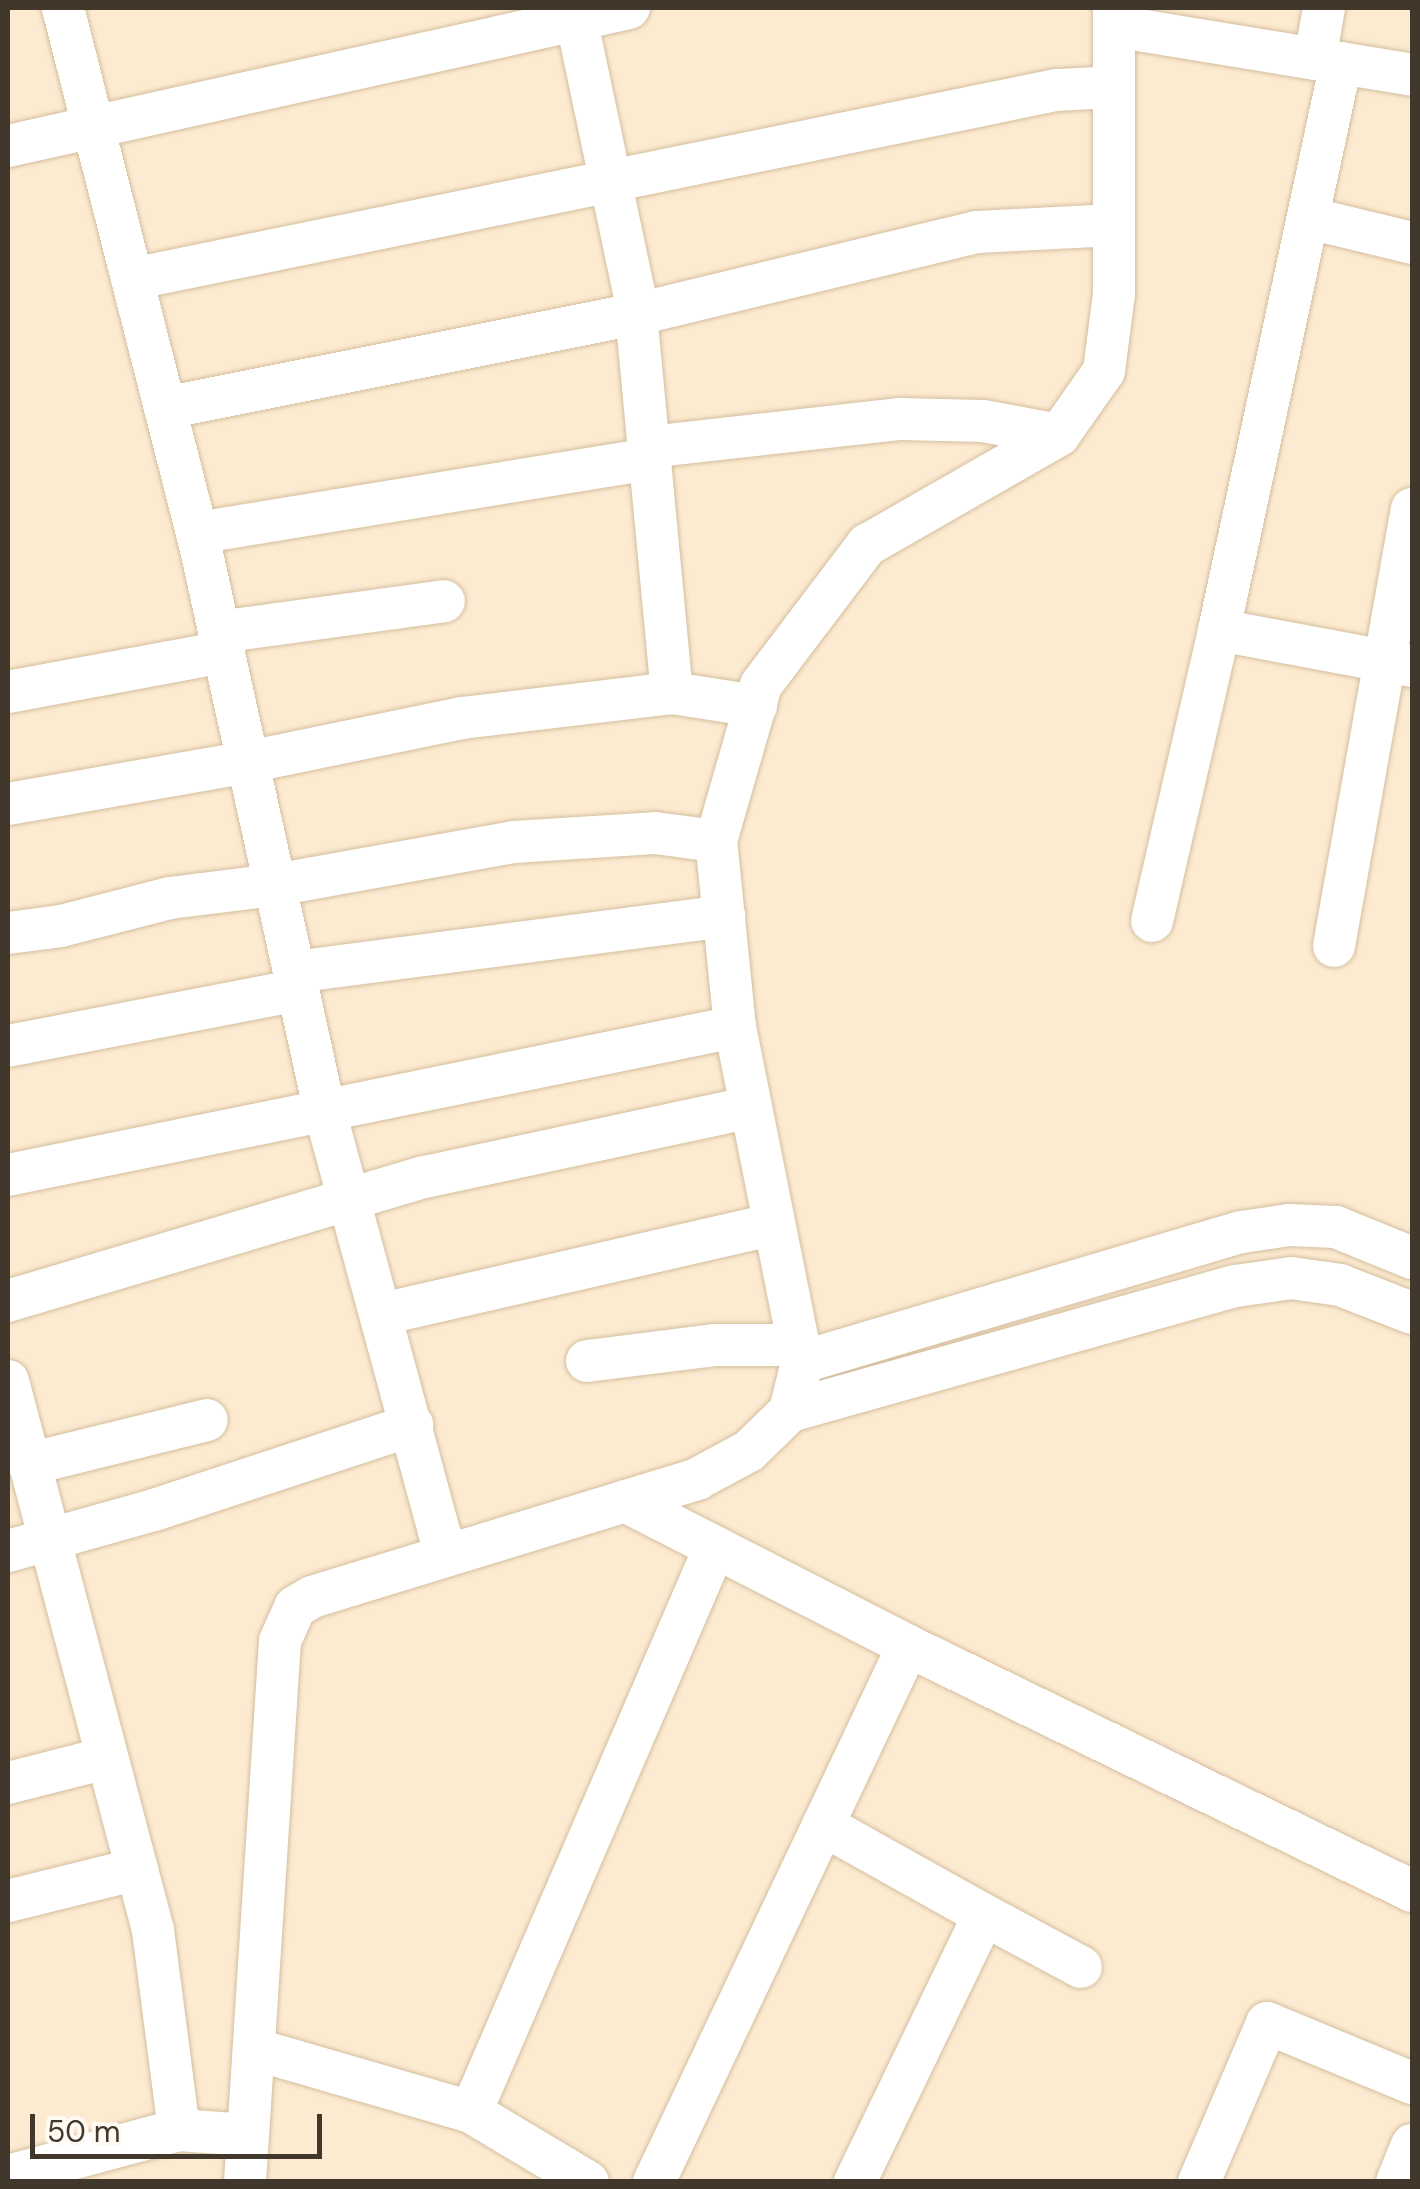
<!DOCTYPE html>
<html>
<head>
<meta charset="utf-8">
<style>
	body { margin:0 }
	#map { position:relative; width:1420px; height:2189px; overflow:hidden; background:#fdebd1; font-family:"DM Sans",sans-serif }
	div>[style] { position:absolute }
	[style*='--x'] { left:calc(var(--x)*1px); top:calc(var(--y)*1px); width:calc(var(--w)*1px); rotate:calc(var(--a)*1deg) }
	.roads { filter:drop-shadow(0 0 2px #d4be9e) drop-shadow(0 0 2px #d4be9e) }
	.minor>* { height:42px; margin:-21px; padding:0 21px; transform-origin:21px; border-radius:21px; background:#fff }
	span { translate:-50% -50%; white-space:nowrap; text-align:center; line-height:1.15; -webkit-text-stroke:8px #fffaf4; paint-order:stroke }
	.frame { position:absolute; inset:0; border:10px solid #41382b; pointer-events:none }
	.scale { position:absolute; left:30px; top:2114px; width:292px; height:45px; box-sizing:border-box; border:5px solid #41382b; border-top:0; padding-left:12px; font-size:30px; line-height:35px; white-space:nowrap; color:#41382b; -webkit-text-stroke:8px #fffaf4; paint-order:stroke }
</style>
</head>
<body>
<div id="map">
	<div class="roads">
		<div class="minor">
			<i style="--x:63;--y:8;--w:558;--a:75.69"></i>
			<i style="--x:201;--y:549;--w:572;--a:77.59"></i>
			<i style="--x:324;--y:1108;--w:439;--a:74.8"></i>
			<i style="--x:439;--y:1532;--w:24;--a:66"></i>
			<i style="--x:574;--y:8;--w:290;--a:78.1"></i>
			<i style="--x:634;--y:292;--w:403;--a:84.6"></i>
			<i style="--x:672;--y:693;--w:85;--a:8.8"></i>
			<i style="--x:1114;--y:26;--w:302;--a:9.3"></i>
			<i style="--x:1315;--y:59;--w:52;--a:-80"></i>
			<i style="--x:1341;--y:63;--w:580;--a:102.14"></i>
			<i style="--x:1219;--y:630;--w:196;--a:10.6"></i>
			<i style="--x:8;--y:146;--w:636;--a:-12.53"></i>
			<i style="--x:1309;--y:218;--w:106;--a:13.6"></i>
			<i style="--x:132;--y:279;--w:943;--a:-11.56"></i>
			<i style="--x:1056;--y:90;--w:58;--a:-3"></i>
			<i style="--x:165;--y:408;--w:495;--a:-11.3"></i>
			<i style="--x:650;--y:311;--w:336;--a:-13.6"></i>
			<i style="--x:977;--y:232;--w:137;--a:-2.9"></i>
			<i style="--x:649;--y:447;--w:253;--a:-6.4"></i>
			<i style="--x:900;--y:419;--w:83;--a:1.4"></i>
			<i style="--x:983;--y:421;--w:77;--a:10.4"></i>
			<i style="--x:197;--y:533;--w:459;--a:-9.3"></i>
			<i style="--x:219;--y:632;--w:227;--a:-7.8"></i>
			<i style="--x:8;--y:692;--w:220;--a:-10.5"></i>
			<i style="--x:8;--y:804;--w:244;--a:-9.9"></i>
			<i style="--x:248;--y:762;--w:218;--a:-11.6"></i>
			<i style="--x:462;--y:718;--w:211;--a:-6.8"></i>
			<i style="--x:1152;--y:921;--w:299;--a:-77"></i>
			<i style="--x:8;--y:933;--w:53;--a:-7.5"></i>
			<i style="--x:61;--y:926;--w:113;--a:-14.4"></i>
			<i style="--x:170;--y:898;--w:106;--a:-7.1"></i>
			<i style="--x:275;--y:885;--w:242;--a:-10.2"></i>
			<i style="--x:513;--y:842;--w:142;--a:-3.6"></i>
			<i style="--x:655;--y:833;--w:62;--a:7.5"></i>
			<i style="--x:1334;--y:946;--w:444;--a:-79.9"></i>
			<i style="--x:294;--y:972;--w:434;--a:-7.4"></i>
			<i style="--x:8;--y:1046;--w:295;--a:-10.9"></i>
			<i style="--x:8;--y:1175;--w:742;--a:-11.51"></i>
			<i style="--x:8;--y:1301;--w:435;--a:-16.6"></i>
			<i style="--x:425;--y:1177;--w:333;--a:-12.1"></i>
			<i style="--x:382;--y:1314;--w:402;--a:-12.9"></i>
			<i style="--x:587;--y:1361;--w:130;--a:-7.1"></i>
			<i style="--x:716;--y:1345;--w:82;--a:0"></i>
			<i style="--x:802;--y:1362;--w:459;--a:-16.5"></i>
			<i style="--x:1242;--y:1232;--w:48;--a:-8.5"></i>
			<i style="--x:1289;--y:1225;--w:47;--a:2.4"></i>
			<i style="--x:1336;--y:1227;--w:82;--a:22.2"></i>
			<i style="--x:8;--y:1381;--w:568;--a:75.21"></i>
			<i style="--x:153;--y:1930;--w:202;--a:82.6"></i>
			<i style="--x:790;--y:1411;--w:463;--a:-15.7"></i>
			<i style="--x:1236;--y:1286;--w:56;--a:-8.3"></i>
			<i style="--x:1291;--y:1278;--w:49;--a:8.1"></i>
			<i style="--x:1340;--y:1285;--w:77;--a:21.3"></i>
			<i style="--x:29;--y:1464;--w:183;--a:-13.9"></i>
			<i style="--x:625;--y:1501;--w:318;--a:27.1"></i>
			<i style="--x:8;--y:1551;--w:152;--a:-15.7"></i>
			<i style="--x:154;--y:1510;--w:272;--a:-18.2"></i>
			<i style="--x:8;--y:1783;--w:102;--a:-14.2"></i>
			<i style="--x:823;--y:1825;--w:184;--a:29.2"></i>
			<i style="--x:984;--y:1915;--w:297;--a:115.8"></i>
			<i style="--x:8;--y:1901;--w:133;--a:-13.9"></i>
			<i style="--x:984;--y:1915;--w:110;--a:28.2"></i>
			<i style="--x:254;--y:2049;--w:226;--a:16.2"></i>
			<i style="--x:8;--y:2176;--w:177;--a:-15.1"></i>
			<i style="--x:179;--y:2130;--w:69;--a:4.1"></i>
			<i style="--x:245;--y:2182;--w:542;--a:-86.3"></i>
			<i style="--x:280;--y:1641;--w:37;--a:-66"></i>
			<i style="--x:295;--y:1607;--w:20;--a:-30"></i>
			<i style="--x:312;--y:1597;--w:403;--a:-17"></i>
			<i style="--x:697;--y:1479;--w:59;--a:-28.3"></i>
			<i style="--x:749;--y:1451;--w:57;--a:-44.3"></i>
			<i style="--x:790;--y:1411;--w:50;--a:-76.2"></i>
			<i style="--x:802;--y:1362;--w:342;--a:-101.3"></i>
			<i style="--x:735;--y:1027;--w:187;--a:-95.8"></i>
			<i style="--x:716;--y:841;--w:162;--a:-73.9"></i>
			<i style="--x:761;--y:685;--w:176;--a:-52.9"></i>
			<i style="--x:867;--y:545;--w:221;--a:-29.8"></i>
			<i style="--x:1059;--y:435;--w:78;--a:-54.9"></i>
			<i style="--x:1104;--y:371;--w:78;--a:-82.6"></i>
			<i style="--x:1114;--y:294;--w:286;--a:-90"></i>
			<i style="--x:588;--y:2182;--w:136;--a:-149.1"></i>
			<i style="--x:471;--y:2112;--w:615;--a:-66.64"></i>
			<i style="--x:654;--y:2182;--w:593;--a:-64.64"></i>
			<i style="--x:908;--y:1646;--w:560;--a:25.92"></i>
			<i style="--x:1199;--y:2182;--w:173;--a:-66.8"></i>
			<i style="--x:1267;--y:2023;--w:157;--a:22.5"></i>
			<i style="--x:1397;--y:2182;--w:40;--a:-68"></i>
		</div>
	</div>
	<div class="frame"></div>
	<div class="scale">50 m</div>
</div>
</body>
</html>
